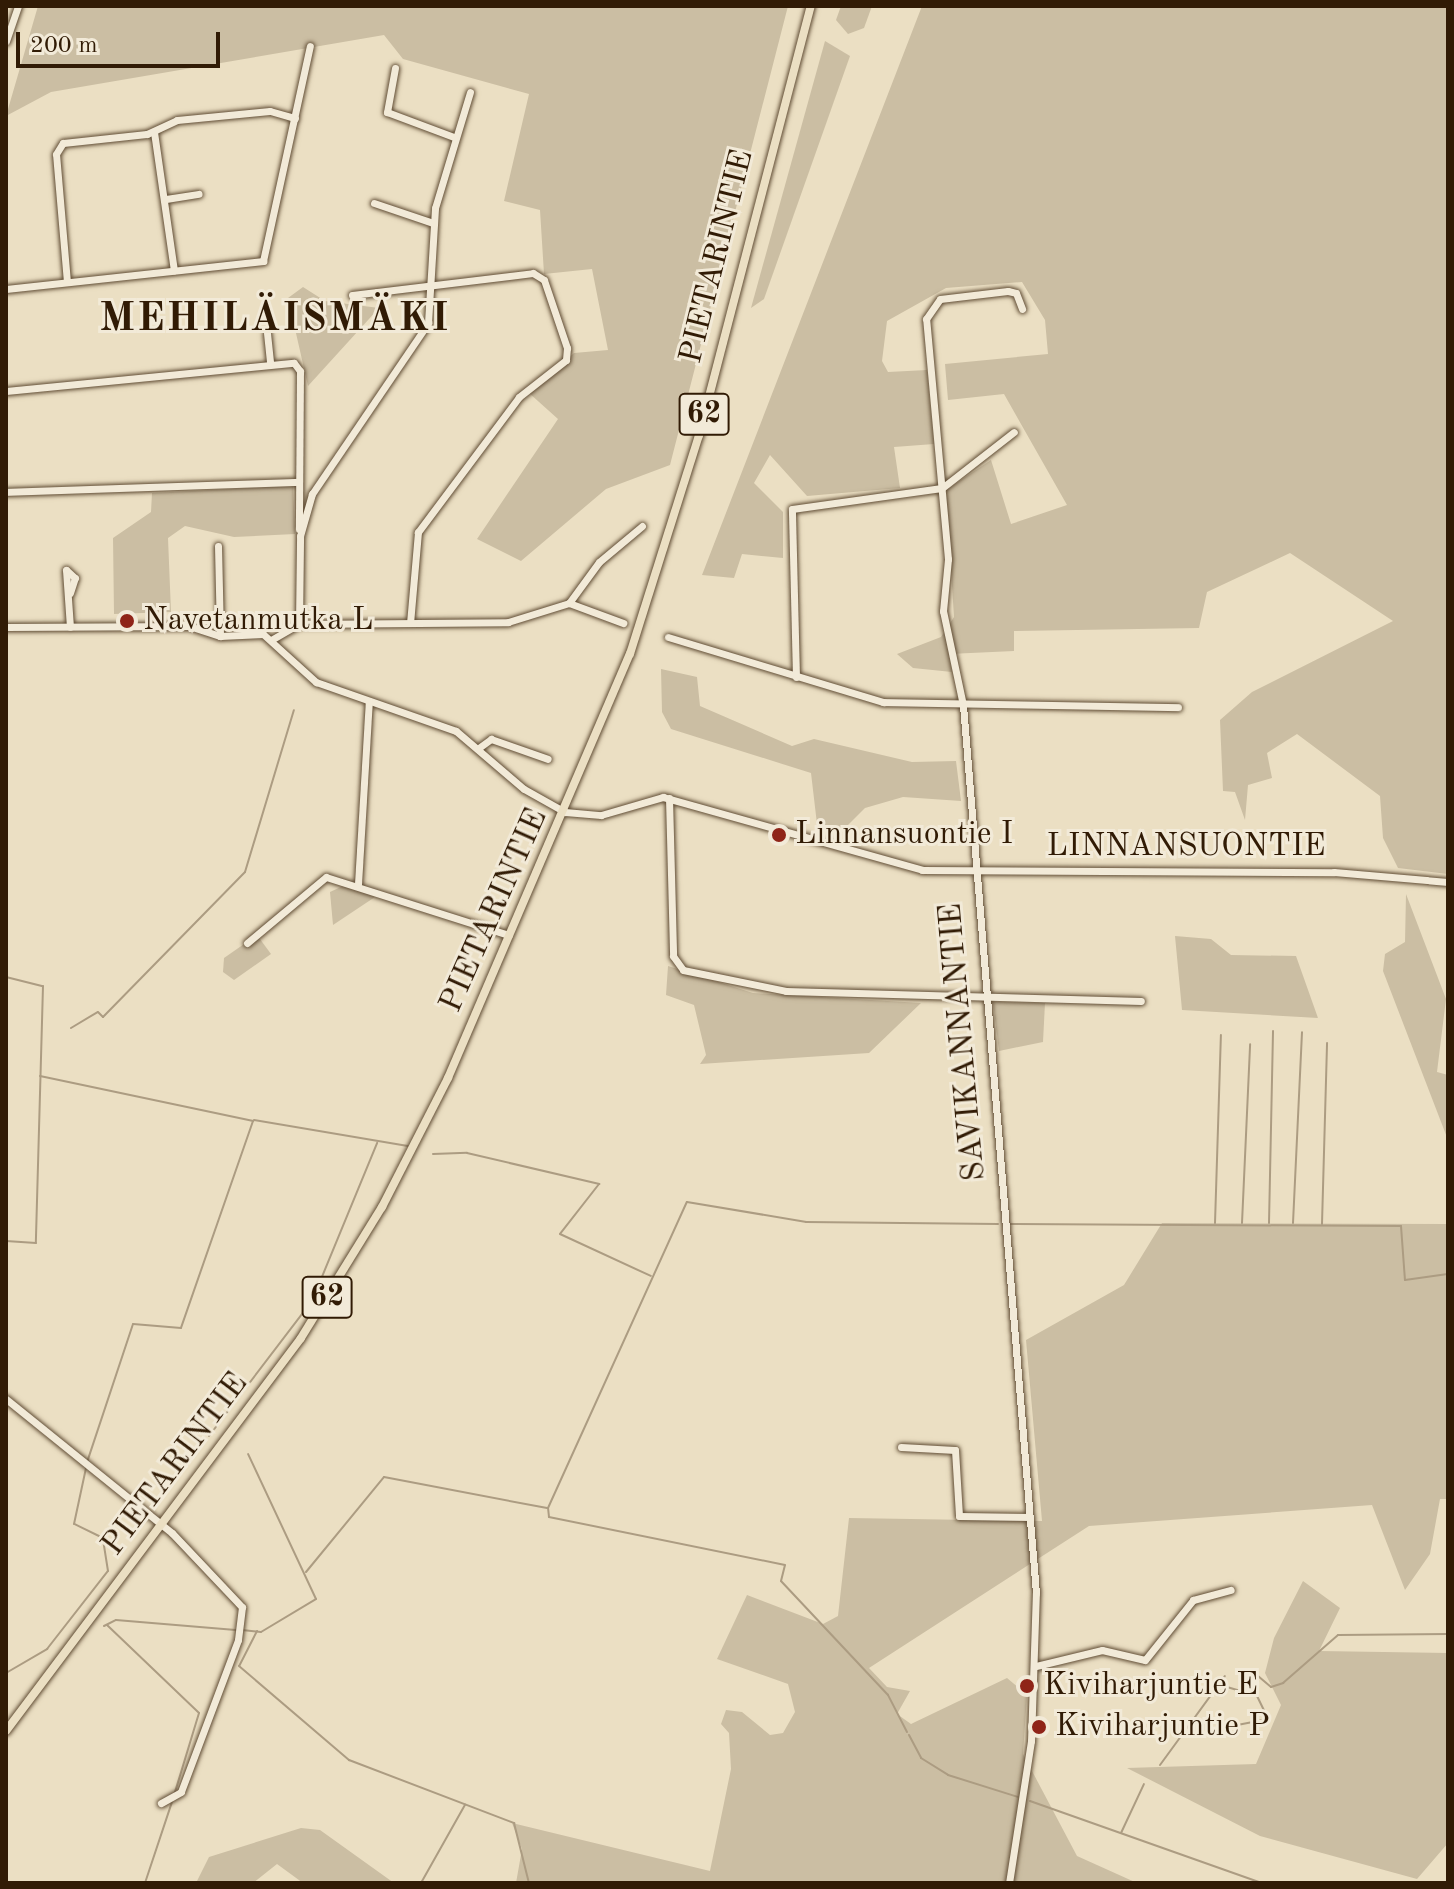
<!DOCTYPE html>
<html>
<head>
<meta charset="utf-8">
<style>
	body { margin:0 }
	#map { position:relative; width:1454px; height:1889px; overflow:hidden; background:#ebdfc3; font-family:"Old Standard TT",serif }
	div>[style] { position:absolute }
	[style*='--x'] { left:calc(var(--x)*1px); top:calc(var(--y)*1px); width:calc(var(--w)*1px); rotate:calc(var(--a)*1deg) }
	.green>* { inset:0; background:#cbbea3 }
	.stream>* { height:2px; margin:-1px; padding:0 1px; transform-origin:1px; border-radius:1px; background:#ac9c82 }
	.roads { filter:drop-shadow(0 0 2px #604c34) drop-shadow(0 0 2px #604c34) }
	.minor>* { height:7px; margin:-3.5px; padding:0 3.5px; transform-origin:3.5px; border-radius:3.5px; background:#f2ead8 }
	.major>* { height:8px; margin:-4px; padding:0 4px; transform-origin:4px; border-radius:4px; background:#ebdfc3 }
	.dots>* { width:22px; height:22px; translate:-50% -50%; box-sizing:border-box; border:4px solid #f2ead8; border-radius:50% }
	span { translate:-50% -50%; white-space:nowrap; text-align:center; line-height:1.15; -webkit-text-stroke:6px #f2ead8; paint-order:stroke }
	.shield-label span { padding:2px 6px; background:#f2ead8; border:2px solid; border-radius:6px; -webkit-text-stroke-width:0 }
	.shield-label { font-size:30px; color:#311b05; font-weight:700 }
	.street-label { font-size:32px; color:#311b05 }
	.poi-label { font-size:32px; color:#311b05 }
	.left { translate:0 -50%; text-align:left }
	.district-label { font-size:40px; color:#311b05; font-weight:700; letter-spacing:2px }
	.frame { position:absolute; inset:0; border:8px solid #311b05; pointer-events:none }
	.scale { position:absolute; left:16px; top:32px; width:204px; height:36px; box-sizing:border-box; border:4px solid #311b05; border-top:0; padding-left:10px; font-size:24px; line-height:28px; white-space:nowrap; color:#311b05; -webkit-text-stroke:6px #f2ead8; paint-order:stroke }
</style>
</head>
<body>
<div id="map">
	<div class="green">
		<i style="clip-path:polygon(38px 6px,788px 6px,670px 465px,606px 489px,521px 561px,477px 539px,558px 419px,529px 393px,574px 353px,608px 350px,592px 269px,544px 274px,540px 210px,504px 201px,529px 94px,403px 59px,384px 35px,51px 92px,6px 116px)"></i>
		<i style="clip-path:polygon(841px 6px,872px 6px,864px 28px,848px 34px,836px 20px)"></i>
		<i style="clip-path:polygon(922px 6px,1448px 6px,1448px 874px,1398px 868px,1383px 838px,1380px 796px,1297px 734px,1267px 753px,1272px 778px,1248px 785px,1245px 820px,1235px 792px,1223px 791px,1220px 720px,1252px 692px,1393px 621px,1290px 553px,1207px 592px,1199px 628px,1014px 631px,1014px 651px,949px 654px,952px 672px,913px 668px,897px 654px,941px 637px,954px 617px,946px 490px,991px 460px,1011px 524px,1067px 505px,1004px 394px,948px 400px,945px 364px,1048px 354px,1045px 320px,1022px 282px,946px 288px,887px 321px,882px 361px,888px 372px,927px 370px,934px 444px,894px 447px,900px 488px,807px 496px,770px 455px,754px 483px,783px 512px,783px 558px,742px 554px,734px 578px,702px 575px)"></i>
		<i style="clip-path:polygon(825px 41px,850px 56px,764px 299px,751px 308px)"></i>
		<i style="clip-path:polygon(303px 287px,325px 301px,379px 308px,308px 386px,288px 298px)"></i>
		<i style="clip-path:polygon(293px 486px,295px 534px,234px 537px,185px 526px,168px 538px,171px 612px,114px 614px,113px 538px,151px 512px,152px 493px)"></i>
		<i style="clip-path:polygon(661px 669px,697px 677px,700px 706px,792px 746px,814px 739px,912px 762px,956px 761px,961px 801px,903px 797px,865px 808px,843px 830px,817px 824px,811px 773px,671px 729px,662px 712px)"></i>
		<i style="clip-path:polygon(347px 884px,375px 897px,333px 925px,330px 892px)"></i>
		<i style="clip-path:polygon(1406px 894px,1446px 999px,1437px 1072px,1448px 1075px,1448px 1140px,1383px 971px,1385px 954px,1405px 942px)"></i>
		<i style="clip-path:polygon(257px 935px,271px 954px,234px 980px,223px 972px,224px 958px)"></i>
		<i style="clip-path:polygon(1175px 936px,1211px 939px,1231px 955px,1296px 956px,1318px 1018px,1182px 1010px)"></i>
		<i style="clip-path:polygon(668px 966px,753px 993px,921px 1003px,869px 1053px,700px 1064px,706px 1055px,694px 1005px,666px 995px)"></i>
		<i style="clip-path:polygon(993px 1002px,1045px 1003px,1043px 1042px,999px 1051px)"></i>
		<i style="clip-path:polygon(1162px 1223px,1448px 1224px,1448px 1499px,1440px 1499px,1430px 1554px,1405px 1590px,1372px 1505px,1089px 1526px,869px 1668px,887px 1687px,910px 1691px,897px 1714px,911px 1724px,1007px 1678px,1027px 1695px,1023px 1754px,1077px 1856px,1137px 1883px,516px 1883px,522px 1849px,512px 1823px,710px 1871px,731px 1769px,729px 1733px,721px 1724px,726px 1710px,742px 1712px,770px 1735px,783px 1733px,795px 1712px,788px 1684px,717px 1659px,747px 1595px,823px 1624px,838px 1616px,849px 1518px,1042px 1521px,1026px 1340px,1124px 1285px)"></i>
		<i style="clip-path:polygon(1303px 1581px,1340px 1608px,1319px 1651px,1448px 1653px,1448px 1843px,1417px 1879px,1260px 1836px,1127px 1768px,1256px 1764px,1281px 1705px,1265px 1673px,1274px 1638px)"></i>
		<i style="clip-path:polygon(301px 1828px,320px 1830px,394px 1883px,303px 1883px,277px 1864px,253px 1883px,196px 1883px,209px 1857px)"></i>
	</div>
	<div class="stream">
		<i style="--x:6;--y:977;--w:38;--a:14"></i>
		<i style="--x:43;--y:986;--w:257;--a:91.6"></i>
		<i style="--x:36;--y:1243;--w:30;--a:-176"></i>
		<i style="--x:71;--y:1028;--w:31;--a:-31"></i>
		<i style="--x:98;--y:1012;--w:7;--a:45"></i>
		<i style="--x:103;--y:1017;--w:203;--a:-45.6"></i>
		<i style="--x:245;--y:872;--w:169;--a:-73.2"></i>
		<i style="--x:40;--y:1076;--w:218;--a:11.9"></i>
		<i style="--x:253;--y:1121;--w:219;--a:109.2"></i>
		<i style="--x:181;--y:1328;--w:48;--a:-175.2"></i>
		<i style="--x:133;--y:1324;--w:145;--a:108.4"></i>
		<i style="--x:254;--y:1120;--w:156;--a:9.6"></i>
		<i style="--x:433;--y:1154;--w:34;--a:-2"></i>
		<i style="--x:467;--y:1153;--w:136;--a:13.2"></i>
		<i style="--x:599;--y:1184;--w:63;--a:128"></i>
		<i style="--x:560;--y:1234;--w:100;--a:24.8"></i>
		<i style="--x:1215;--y:1223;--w:188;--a:-88.2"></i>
		<i style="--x:1242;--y:1223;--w:179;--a:-87.4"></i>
		<i style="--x:1269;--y:1223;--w:192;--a:-88.8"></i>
		<i style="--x:1293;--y:1223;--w:191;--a:-87.3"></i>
		<i style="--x:1009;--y:1224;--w:392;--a:0.3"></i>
		<i style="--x:1401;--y:1226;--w:54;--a:85.8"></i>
		<i style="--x:1405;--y:1280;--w:43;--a:-7.9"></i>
		<i style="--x:1322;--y:1224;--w:181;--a:-88.4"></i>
		<i style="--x:209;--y:1436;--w:170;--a:-52.7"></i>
		<i style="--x:312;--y:1301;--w:171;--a:-67.6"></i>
		<i style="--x:306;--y:1572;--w:123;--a:-50.6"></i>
		<i style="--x:384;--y:1477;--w:166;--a:10.8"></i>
		<i style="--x:107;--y:1625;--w:127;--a:43.7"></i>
		<i style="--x:199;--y:1713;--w:83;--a:106.9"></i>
		<i style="--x:104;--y:1626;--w:13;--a:-27"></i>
		<i style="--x:116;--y:1620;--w:120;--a:4.8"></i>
		<i style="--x:242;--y:1630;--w:19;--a:6"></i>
		<i style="--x:261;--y:1632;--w:64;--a:-31"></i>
		<i style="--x:316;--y:1599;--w:160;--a:-115.1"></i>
		<i style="--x:257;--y:1631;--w:39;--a:117"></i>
		<i style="--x:239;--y:1666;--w:145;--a:40.5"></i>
		<i style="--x:349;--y:1760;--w:177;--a:20.9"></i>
		<i style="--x:514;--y:1823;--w:62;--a:76"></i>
		<i style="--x:6;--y:1673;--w:48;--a:-30.3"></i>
		<i style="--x:47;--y:1649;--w:99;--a:-52"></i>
		<i style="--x:108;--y:1571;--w:33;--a:-99"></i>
		<i style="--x:103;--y:1538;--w:32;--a:-154"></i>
		<i style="--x:74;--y:1524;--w:57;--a:-77.9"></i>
		<i style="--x:1258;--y:1676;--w:17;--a:40"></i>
		<i style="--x:1271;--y:1687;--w:13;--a:-18"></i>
		<i style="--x:1283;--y:1683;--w:73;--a:-41.1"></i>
		<i style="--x:1338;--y:1635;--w:110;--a:-0.5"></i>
		<i style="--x:1217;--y:1684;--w:42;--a:16.7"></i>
		<i style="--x:1257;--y:1696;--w:25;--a:64"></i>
		<i style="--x:1268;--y:1719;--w:52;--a:168.9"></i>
		<i style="--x:907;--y:1732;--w:42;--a:-117.2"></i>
		<i style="--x:888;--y:1695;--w:156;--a:-133.2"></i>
		<i style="--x:781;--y:1581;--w:16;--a:-76"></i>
		<i style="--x:785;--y:1565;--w:241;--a:-168.5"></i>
		<i style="--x:549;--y:1517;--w:9;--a:-96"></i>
		<i style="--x:548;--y:1508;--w:336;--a:-65.6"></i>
		<i style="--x:687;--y:1202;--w:121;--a:9.5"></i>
		<i style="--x:806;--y:1222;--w:192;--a:0.6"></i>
		<i style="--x:909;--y:1735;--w:26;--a:62"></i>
		<i style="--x:921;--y:1758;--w:32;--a:32"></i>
		<i style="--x:948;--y:1775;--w:73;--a:17.4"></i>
		<i style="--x:1160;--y:1765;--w:110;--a:-53.9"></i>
		<i style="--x:1030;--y:1801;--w:245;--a:19.5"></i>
		<i style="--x:1121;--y:1833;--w:54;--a:-64.9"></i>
		<i style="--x:145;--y:1883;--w:85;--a:-71.6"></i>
		<i style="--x:421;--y:1883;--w:90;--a:-60.6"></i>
	</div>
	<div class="roads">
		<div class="minor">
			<i style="--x:6;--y:41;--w:37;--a:-71"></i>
			<i style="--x:395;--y:68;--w:45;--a:100.3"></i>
			<i style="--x:387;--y:112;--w:72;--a:20.5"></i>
			<i style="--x:154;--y:132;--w:140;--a:81.8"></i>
			<i style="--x:166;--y:199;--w:33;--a:-9"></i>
			<i style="--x:374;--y:203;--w:62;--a:18.7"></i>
			<i style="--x:67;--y:282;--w:128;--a:-94.9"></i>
			<i style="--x:56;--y:154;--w:13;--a:-58"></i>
			<i style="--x:63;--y:143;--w:84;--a:-6.1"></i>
			<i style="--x:147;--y:134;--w:33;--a:-25"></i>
			<i style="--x:177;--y:120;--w:93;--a:-5.5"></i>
			<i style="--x:270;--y:111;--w:26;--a:16"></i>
			<i style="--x:6;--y:289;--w:259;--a:-6.2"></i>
			<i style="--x:263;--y:261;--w:220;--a:-77.7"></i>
			<i style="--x:352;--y:295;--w:182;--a:-6.9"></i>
			<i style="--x:533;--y:273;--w:13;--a:32"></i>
			<i style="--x:544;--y:280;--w:72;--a:71.3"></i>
			<i style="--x:567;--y:348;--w:12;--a:95"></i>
			<i style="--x:566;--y:360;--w:60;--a:141.8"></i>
			<i style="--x:519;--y:397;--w:169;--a:126.8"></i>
			<i style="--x:418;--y:532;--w:91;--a:95"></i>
			<i style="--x:267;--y:333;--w:30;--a:84"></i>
			<i style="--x:6;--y:391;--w:289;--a:-5.6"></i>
			<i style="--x:294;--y:363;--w:10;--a:53"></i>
			<i style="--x:300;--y:371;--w:158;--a:90.4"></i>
			<i style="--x:6;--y:492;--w:292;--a:-2"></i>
			<i style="--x:218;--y:546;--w:90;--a:88.7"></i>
			<i style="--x:70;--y:593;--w:16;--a:-72"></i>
			<i style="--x:75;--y:578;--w:12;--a:-138"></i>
			<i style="--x:66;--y:570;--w:57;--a:86"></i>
			<i style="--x:569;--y:603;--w:51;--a:-53.8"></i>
			<i style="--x:599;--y:562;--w:56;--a:-39.9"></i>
			<i style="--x:299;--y:624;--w:88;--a:-89.3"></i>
			<i style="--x:300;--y:536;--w:44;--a:-74.1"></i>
			<i style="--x:312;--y:494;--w:207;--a:-55.8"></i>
			<i style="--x:428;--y:323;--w:115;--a:-86.5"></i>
			<i style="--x:435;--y:208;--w:121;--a:-73.2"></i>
			<i style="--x:6;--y:627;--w:183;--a:-0.3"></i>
			<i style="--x:189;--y:626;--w:33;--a:18"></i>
			<i style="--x:220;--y:636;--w:43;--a:-2.7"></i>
			<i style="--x:263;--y:634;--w:72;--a:42.2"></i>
			<i style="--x:316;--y:682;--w:148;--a:19.3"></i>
			<i style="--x:456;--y:731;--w:89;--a:40.5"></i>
			<i style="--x:524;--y:789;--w:47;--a:29.3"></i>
			<i style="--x:565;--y:812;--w:36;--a:5"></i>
			<i style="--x:601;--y:815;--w:65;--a:-16.2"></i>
			<i style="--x:663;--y:797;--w:269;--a:15.7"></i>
			<i style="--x:922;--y:870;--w:412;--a:0.3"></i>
			<i style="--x:1334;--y:872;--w:114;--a:5"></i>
			<i style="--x:668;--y:637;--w:225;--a:16.8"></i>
			<i style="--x:883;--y:702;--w:295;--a:1"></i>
			<i style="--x:271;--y:640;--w:32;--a:-30"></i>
			<i style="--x:299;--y:624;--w:209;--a:-0.5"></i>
			<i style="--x:508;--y:622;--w:64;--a:-17.3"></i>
			<i style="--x:569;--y:603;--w:58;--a:20.3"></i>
			<i style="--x:796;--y:677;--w:168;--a:-91.4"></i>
			<i style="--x:792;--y:509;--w:151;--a:-8"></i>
			<i style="--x:942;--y:488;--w:91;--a:-37.9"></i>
			<i style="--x:480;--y:747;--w:14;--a:-36"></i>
			<i style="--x:491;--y:739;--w:60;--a:19.3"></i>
			<i style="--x:669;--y:798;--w:158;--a:88.5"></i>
			<i style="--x:673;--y:956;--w:17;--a:54"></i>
			<i style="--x:683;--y:970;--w:105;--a:11.5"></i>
			<i style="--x:786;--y:991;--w:355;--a:1.6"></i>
			<i style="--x:358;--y:884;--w:183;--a:-86.6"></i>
			<i style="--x:247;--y:943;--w:103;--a:-39.9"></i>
			<i style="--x:326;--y:877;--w:192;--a:17.6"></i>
			<i style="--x:6;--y:1399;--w:213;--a:38.9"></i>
			<i style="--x:172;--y:1533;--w:102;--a:46.6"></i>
			<i style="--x:242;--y:1607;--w:33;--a:97"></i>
			<i style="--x:238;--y:1640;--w:162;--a:110.6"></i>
			<i style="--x:181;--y:1792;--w:23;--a:151"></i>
			<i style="--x:901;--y:1447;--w:54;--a:3.2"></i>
			<i style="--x:955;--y:1450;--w:66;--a:86.5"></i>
			<i style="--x:959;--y:1516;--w:71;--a:0.8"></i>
			<i style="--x:1036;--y:1666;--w:68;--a:-13.6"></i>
			<i style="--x:1102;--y:1650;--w:44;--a:13.1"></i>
			<i style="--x:1145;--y:1660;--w:77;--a:-51.3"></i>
			<i style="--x:1193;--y:1600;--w:39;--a:-15"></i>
			<i style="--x:1009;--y:1883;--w:144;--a:-81.2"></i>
			<i style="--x:1031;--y:1741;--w:148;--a:-88.1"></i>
			<i style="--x:1036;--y:1593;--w:891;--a:-94.7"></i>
			<i style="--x:963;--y:705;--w:96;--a:-102"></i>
			<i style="--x:943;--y:611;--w:52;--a:-84.5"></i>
			<i style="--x:948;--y:559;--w:241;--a:-95.2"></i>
			<i style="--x:926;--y:319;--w:24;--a:-55"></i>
			<i style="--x:940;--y:299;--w:68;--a:-6.7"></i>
			<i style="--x:1008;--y:291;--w:8;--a:14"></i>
			<i style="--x:1016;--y:293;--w:17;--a:69"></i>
		</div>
		<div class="major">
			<i style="--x:6;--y:1731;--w:491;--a:-53.1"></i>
			<i style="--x:301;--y:1338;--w:154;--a:-58.3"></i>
			<i style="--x:382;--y:1207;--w:145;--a:-62.9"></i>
			<i style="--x:448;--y:1078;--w:461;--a:-66.8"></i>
			<i style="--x:630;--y:654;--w:230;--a:-72.5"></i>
			<i style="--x:699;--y:435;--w:443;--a:-75.4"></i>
		</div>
	</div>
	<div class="dots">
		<i style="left:127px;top:621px;background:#8f2418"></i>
		<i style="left:779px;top:835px;background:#8f2418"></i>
		<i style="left:1027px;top:1686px;background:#8f2418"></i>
		<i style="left:1039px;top:1727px;background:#8f2418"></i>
	</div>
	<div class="shield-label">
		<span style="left:704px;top:414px">62</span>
		<span style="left:327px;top:1297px">62</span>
	</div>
	<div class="street-label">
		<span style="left:718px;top:257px;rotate:-76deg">PIETARINTIE</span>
		<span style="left:1186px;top:847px">LINNANSUONTIE</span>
		<span style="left:495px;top:911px;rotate:-66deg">PIETARINTIE</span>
		<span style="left:964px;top:1042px;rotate:-95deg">SAVIKANNANTIE</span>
		<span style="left:176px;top:1465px;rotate:-53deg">PIETARINTIE</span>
	</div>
	<div class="poi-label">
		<span class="left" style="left:143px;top:621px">Navetanmutka L</span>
		<span class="left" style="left:795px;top:835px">Linnansuontie I</span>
		<span class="left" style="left:1043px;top:1686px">Kiviharjuntie E</span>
		<span class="left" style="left:1055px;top:1727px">Kiviharjuntie P</span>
	</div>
	<div class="district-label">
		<span style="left:275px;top:320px">MEHILÄISMÄKI</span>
	</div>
	<div class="frame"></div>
	<div class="scale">200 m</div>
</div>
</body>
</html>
